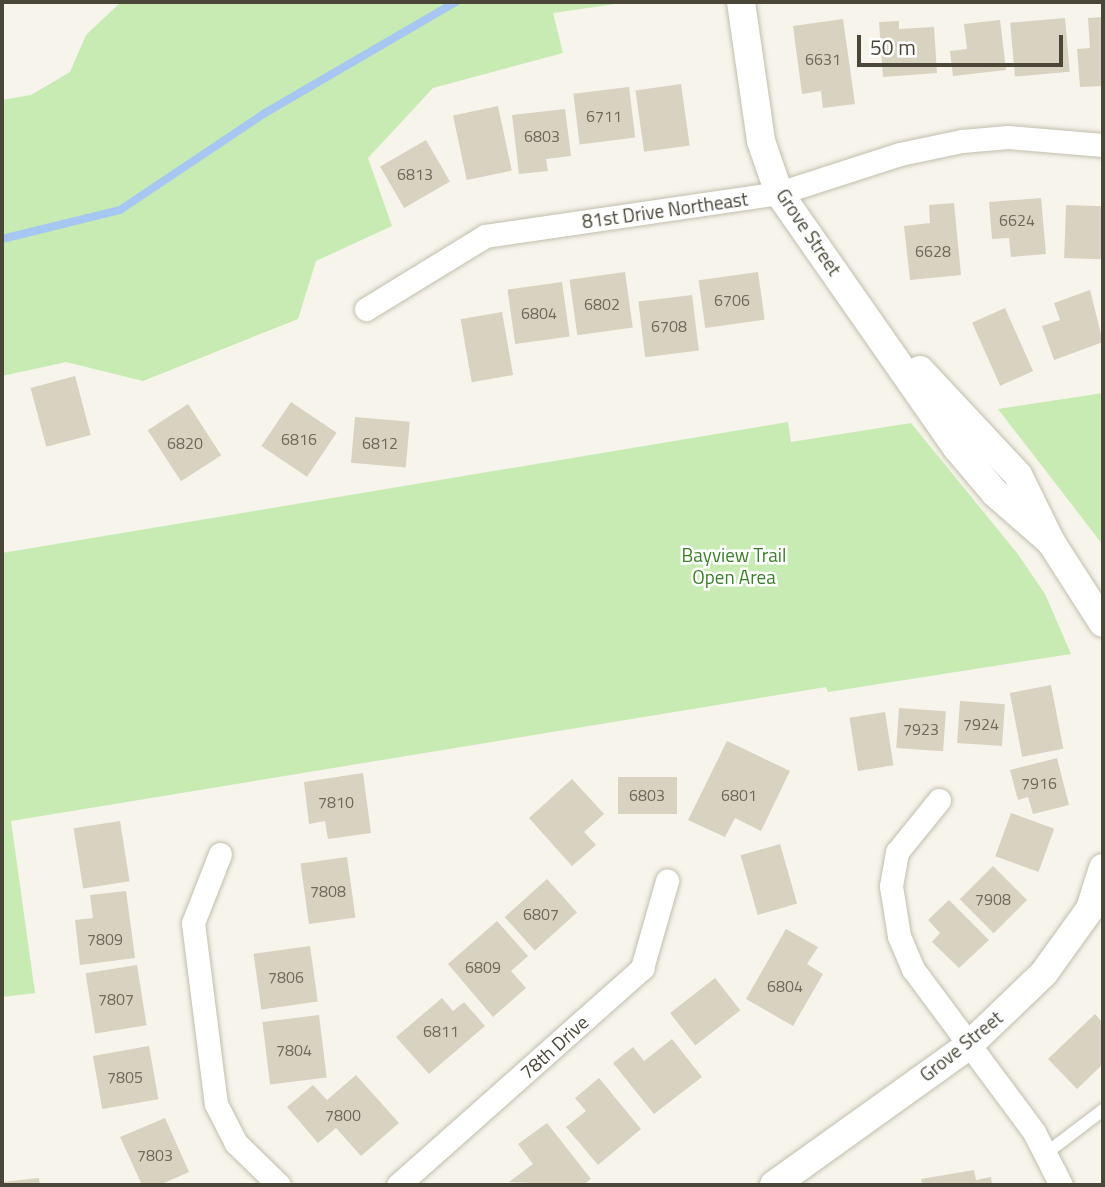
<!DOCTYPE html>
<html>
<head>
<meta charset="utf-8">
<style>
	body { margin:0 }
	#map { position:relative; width:1105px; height:1187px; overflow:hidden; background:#f6f4eb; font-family:"Titillium Web",sans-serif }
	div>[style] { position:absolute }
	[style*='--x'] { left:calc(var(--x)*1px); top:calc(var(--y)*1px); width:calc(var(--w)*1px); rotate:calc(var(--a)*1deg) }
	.green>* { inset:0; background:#c8eab3 }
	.stream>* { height:8px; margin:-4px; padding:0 4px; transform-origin:4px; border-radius:4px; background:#a7c7f3 }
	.building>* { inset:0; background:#d8d2c0; transform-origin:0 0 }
	.roads { filter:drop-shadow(0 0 2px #c2bead) drop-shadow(0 0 2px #c2bead) }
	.service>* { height:12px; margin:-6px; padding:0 6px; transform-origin:6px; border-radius:6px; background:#fff }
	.minor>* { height:23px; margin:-11.5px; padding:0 11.5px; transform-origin:11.5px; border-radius:11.5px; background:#fff }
	.tertiary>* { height:28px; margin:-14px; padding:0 14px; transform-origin:14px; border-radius:14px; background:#fff }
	span { translate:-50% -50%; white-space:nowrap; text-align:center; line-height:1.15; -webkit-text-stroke:5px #fff; paint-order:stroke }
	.number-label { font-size:16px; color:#6e695a }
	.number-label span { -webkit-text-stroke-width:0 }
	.street-label { font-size:19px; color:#4a4638 }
	.park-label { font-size:19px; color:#3b7f28 }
	.frame { position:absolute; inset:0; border:4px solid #4a4638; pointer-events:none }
	.scale { position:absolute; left:857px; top:35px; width:206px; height:32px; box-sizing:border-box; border:4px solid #4a4638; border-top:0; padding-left:9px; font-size:21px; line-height:24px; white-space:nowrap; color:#4a4638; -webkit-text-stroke:5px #fff; paint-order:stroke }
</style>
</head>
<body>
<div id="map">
	<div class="green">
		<i style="clip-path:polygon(121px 2px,629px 2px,553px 13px,563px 53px,433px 88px,368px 158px,392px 226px,316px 261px,298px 319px,143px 381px,66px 362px,2px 376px,2px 100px,31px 95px,70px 72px,86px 35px)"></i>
		<i style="clip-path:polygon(1103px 393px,1103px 545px,998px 409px)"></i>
		<i style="clip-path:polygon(788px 422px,791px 442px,911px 423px,1017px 553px,1045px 594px,1071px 654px,828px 692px,826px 687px,11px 821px,35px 993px,2px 997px,2px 553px)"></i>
	</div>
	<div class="stream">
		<i style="--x:2;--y:239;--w:122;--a:-13.8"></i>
		<i style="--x:120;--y:210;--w:174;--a:-33.8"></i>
		<i style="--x:265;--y:113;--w:221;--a:-30.2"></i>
	</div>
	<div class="building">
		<i style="clip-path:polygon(1103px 17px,1103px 86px,1080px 87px,1077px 49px,1090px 48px,1088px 18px)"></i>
		<i style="left:1065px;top:18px;width:54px;height:55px;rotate:85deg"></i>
		<i style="clip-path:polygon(843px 19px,855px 104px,823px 108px,821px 91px,802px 94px,793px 26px)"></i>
		<i style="clip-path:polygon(1000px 20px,1006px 70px,953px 76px,950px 51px,967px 49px,964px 24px)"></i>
		<i style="clip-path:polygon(899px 21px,899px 29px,934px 27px,937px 73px,883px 77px,879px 22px)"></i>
		<i style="left:681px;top:84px;width:62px;height:46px;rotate:82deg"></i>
		<i style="left:629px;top:87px;width:51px;height:56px;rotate:83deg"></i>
		<i style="left:498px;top:106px;width:66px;height:46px;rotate:78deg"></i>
		<i style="clip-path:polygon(565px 109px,571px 156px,546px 159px,548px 171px,519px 174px,512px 115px)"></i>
		<i style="left:426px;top:140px;width:48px;height:53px;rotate:60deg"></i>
		<i style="clip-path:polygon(1041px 198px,1046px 254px,1011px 257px,1009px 238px,992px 239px,989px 202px)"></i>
		<i style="clip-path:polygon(954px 203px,961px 275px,910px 280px,904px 226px,930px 223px,929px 205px)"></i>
		<i style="left:1066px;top:205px;width:37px;height:53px;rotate:2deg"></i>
		<i style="left:625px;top:272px;width:56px;height:56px;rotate:82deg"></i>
		<i style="left:758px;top:272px;width:48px;height:60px;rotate:82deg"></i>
		<i style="left:562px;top:282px;width:55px;height:55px;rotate:82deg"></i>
		<i style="clip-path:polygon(1090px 290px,1103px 342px,1054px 360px,1042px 326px,1060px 320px,1054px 303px)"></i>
		<i style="left:692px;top:295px;width:56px;height:54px;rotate:83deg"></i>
		<i style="left:1005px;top:308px;width:69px;height:36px;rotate:66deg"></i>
		<i style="left:502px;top:312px;width:64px;height:42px;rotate:80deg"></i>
		<i style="left:75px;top:376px;width:61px;height:46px;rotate:75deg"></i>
		<i style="left:291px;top:402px;width:55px;height:53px;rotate:34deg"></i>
		<i style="left:188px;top:404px;width:61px;height:48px;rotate:57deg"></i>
		<i style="left:355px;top:417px;width:55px;height:46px;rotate:5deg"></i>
		<i style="left:1051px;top:685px;width:65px;height:42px;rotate:79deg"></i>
		<i style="left:960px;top:701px;width:45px;height:42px;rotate:4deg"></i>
		<i style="left:899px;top:708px;width:47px;height:40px;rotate:4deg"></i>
		<i style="left:885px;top:712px;width:54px;height:36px;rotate:81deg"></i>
		<i style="clip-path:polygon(727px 741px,790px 771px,761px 831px,735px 818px,725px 837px,688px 820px)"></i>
		<i style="clip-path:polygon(1057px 758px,1069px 805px,1033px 814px,1028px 797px,1018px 800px,1010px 770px)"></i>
		<i style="clip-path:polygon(363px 773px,371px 833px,328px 839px,325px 821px,309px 824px,304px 782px)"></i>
		<i style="left:618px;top:777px;width:59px;height:37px"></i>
		<i style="clip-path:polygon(572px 779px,604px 814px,584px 832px,596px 845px,572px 866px,529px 818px)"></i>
		<i style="left:1011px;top:813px;width:46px;height:46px;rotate:20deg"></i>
		<i style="left:120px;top:821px;width:61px;height:47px;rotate:81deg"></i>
		<i style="left:780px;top:844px;width:62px;height:41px;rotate:74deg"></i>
		<i style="left:347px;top:857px;width:61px;height:47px;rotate:82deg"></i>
		<i style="left:993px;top:866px;width:48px;height:47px;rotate:45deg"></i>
		<i style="left:547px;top:879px;width:45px;height:57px;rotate:48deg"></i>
		<i style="clip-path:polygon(126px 891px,135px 958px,80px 965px,75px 920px,93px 918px,90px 895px)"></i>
		<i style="clip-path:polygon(949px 900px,989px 940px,959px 968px,932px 942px,940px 933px,928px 920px)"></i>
		<i style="clip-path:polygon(497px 921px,528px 956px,511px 971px,526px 988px,493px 1017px,448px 964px)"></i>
		<i style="clip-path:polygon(786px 929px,818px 947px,807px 964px,823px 974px,793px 1026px,746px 999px)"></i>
		<i style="left:310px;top:946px;width:56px;height:57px;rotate:82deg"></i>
		<i style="left:137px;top:965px;width:61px;height:52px;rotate:81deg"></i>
		<i style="left:715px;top:978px;width:41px;height:57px;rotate:52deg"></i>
		<i style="clip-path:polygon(442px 998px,453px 1011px,464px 1002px,485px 1026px,429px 1074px,396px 1037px)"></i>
		<i style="clip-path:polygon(1095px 1014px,1103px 1023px,1103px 1064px,1077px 1089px,1048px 1059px)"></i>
		<i style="left:319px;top:1015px;width:63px;height:57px;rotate:83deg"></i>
		<i style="clip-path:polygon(672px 1039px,702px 1077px,654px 1114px,613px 1063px,633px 1047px,644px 1061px)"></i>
		<i style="left:149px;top:1046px;width:54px;height:57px;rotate:80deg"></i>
		<i style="clip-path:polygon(356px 1075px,399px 1123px,361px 1156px,336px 1128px,318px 1143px,287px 1107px,313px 1085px,327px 1100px)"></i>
		<i style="clip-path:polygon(599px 1078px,641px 1129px,598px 1165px,566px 1127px,586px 1111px,575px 1098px)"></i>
		<i style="clip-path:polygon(165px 1118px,189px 1172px,160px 1185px,142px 1185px,120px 1137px)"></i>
		<i style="clip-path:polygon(547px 1123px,591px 1179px,583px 1185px,509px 1182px,533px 1164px,518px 1144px)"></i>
		<i style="clip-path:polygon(974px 1170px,976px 1180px,991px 1177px,992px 1185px,922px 1185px,921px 1179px)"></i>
		<i style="clip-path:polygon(39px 1178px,40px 1185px,2px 1185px,2px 1182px)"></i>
	</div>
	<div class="roads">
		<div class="service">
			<i style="--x:1045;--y:1154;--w:73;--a:-37.2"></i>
		</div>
		<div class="minor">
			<i style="--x:366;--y:309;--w:140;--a:-31.5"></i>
			<i style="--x:485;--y:236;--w:297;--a:-8.3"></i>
			<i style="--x:779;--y:193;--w:127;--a:-17.9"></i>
			<i style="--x:900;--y:154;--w:63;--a:-11.8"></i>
			<i style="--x:962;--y:141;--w:46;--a:-5"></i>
			<i style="--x:1008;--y:137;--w:95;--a:4.8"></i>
			<i style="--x:939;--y:800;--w:67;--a:128.9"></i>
			<i style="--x:897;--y:852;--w:35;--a:100"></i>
			<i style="--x:891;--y:886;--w:51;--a:80.9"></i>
			<i style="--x:899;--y:936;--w:36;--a:67"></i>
			<i style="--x:913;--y:969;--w:203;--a:53.4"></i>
			<i style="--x:1034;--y:1132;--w:59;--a:63"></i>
			<i style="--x:220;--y:854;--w:74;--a:111.4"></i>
			<i style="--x:193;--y:923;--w:182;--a:82.8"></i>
			<i style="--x:216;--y:1104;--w:44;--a:62.9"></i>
			<i style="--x:236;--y:1143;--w:60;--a:44.3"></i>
			<i style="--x:398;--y:1185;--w:327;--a:-41.6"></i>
			<i style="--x:642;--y:968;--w:91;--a:-74"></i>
		</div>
		<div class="tertiary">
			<i style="--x:741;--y:2;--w:140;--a:81.8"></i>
			<i style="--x:761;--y:141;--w:55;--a:70.9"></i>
			<i style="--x:779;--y:193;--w:311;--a:55.1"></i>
			<i style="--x:957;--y:448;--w:59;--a:49.8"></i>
			<i style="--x:995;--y:493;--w:74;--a:41.2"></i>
			<i style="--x:920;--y:370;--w:144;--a:47"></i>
			<i style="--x:1018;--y:475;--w:75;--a:63.8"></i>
			<i style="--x:1051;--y:542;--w:96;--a:57.3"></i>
			<i style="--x:774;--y:1185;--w:239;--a:-35.6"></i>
			<i style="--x:968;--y:1046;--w:105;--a:-43.8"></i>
			<i style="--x:1044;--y:973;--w:79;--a:-54.3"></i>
			<i style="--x:1090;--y:909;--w:43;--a:-72.4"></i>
		</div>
	</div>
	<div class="number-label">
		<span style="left:823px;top:59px">6631</span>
		<span style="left:604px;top:116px">6711</span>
		<span style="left:542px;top:136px">6803</span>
		<span style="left:415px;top:174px">6813</span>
		<span style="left:1017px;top:220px">6624</span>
		<span style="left:933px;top:251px">6628</span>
		<span style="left:732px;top:300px">6706</span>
		<span style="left:602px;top:304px">6802</span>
		<span style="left:539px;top:313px">6804</span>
		<span style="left:669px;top:326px">6708</span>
		<span style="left:299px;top:439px">6816</span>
		<span style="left:185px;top:443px">6820</span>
		<span style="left:380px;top:443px">6812</span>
		<span style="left:981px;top:724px">7924</span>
		<span style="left:921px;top:729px">7923</span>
		<span style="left:1039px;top:783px">7916</span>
		<span style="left:647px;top:795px">6803</span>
		<span style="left:739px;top:795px">6801</span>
		<span style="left:336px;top:802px">7810</span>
		<span style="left:328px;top:891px">7808</span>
		<span style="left:993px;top:899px">7908</span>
		<span style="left:541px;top:914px">6807</span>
		<span style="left:105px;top:939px">7809</span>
		<span style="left:483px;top:967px">6809</span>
		<span style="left:286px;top:977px">7806</span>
		<span style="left:785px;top:986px">6804</span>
		<span style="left:116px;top:999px">7807</span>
		<span style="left:441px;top:1031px">6811</span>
		<span style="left:294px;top:1050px">7804</span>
		<span style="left:125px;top:1077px">7805</span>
		<span style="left:343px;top:1115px">7800</span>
		<span style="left:155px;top:1155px">7803</span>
	</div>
	<div class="street-label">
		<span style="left:665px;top:210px;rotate:-8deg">81st Drive Northeast</span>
		<span style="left:809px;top:232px;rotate:56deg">Grove Street</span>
		<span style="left:961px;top:1046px;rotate:-39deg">Grove Street</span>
		<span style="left:554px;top:1047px;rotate:-42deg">78th Drive</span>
	</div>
	<div class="park-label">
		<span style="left:734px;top:566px">Bayview Trail<br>Open Area</span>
	</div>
	<div class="frame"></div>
	<div class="scale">50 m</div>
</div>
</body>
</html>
